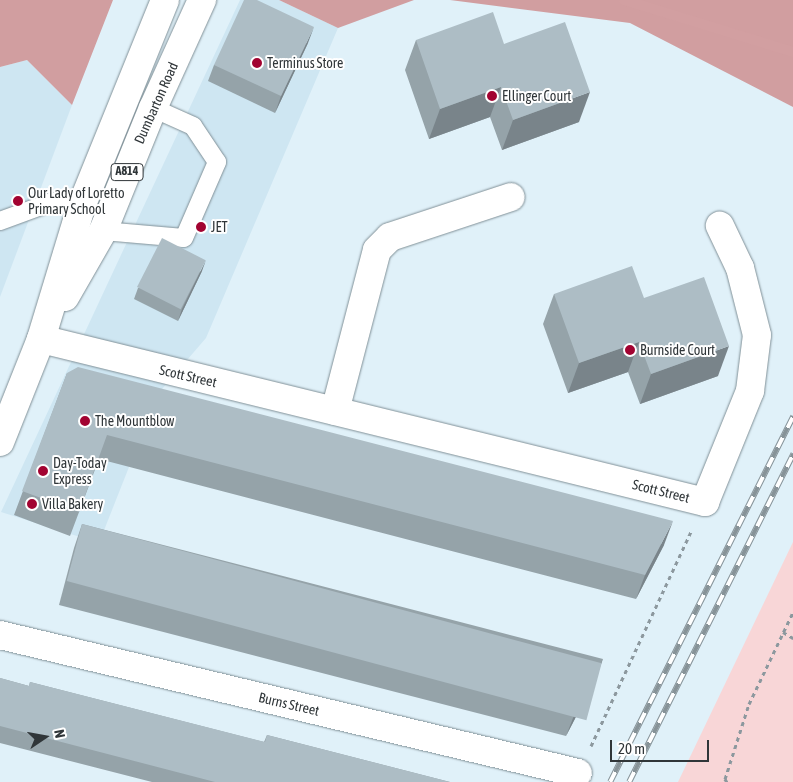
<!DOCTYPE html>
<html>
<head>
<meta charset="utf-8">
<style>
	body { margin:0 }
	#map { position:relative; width:793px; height:782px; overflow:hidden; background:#e0f1f9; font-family:"Asap Condensed",sans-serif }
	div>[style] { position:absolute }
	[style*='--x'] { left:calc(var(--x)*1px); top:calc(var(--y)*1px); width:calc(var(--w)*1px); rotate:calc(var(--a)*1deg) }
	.built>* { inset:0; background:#cee6f2 }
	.green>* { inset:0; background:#f8d6d7 }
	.forest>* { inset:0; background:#d19ea0 }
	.stream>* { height:10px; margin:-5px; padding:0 5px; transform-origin:5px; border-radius:5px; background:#d29fa1 }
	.path>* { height:3px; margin-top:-1.5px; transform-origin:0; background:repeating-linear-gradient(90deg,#8c989e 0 4px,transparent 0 8px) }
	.roads { filter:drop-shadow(0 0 1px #809097) drop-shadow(0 0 1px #809097) }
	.lane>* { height:18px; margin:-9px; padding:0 9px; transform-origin:9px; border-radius:9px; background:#fff }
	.street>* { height:28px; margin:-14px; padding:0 14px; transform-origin:14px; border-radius:14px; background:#fff }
	.primary>* { height:28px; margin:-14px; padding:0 14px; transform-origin:14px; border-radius:14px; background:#fff }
	.rail>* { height:5.5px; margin-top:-2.75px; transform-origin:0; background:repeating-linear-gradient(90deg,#fff 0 11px,#879398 0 22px); box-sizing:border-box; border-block:1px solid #879398 }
	.wall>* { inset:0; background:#95a3a9 }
	.shaded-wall>* { inset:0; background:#79848a }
	.building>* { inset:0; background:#adbdc5; transform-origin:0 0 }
	.dots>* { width:14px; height:14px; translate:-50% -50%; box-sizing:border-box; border:2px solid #fff; border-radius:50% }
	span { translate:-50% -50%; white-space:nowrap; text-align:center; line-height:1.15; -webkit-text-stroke:4px #fff; paint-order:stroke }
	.shield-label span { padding:1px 4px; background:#fff; border:1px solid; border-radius:4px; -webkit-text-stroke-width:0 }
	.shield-label { font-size:12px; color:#303639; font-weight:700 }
	.poi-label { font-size:14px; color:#303639 }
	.left { translate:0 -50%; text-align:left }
	.street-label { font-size:14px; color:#303639 }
	.north { position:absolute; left:20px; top:712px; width:50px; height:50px; -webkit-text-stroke:4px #fff; paint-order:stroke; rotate:78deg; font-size:14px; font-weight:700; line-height:20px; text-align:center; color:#303639 }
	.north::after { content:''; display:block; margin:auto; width:18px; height:22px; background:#303639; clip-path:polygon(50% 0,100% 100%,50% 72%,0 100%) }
	.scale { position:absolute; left:610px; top:740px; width:99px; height:22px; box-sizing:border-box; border:2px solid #303639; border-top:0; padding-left:6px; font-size:15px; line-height:18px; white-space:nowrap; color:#303639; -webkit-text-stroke:4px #fff; paint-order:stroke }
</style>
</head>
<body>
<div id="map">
	<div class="built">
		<i style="clip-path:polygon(240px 0,279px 0,338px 28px,206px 338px,144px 410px,129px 467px,99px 543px,1px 512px)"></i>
		<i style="clip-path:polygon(27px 60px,72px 105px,0 297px,0 67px)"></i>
	</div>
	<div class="green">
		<i style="clip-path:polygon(793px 542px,793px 782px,678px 782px)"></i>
	</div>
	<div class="forest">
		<i style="clip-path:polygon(0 0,113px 0,72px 105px,27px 60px,0 67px)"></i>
		<i style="clip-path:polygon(279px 0,414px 0,338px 28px)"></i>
		<i style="clip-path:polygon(450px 0,793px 0,793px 107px,630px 23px)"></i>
	</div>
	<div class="stream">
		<i style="--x:624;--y:0;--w:177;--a:17.1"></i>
	</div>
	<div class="path">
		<i style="--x:783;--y:632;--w:12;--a:31"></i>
		<i style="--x:591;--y:746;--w:239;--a:-65"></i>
		<i style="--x:727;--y:782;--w:4;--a:-124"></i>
		<i style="--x:725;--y:779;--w:79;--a:-72.3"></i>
		<i style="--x:749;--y:704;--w:102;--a:-64.4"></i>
	</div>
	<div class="roads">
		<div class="lane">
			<i style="--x:0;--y:221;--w:55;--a:-20.1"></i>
			<i style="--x:52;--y:202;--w:29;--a:10"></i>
			<i style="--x:103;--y:231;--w:81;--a:4.9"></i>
			<i style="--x:184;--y:238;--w:83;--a:-66.5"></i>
			<i style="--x:217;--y:162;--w:43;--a:-123.7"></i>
			<i style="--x:193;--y:126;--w:44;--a:-155.8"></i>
		</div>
		<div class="street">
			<i style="--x:41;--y:339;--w:684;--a:13.79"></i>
			<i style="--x:705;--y:502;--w:120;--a:-67.9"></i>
			<i style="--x:750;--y:391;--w:56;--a:-82.9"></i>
			<i style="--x:757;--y:335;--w:69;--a:-104.2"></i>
			<i style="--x:740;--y:268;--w:47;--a:-115.5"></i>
			<i style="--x:335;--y:411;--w:166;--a:-75.4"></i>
			<i style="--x:377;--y:250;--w:18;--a:-45"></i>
			<i style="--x:390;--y:237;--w:127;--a:-18.3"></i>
			<i style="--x:0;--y:635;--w:594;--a:13.43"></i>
		</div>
		<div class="primary">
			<i style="--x:65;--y:297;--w:76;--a:-60.1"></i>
			<i style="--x:103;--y:231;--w:133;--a:-67.9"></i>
			<i style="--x:153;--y:108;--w:119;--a:-65.6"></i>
			<i style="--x:0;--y:442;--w:111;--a:-68.3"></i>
			<i style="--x:41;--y:339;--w:138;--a:-73.1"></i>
			<i style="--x:81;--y:207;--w:223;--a:-67.9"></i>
		</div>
	</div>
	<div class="rail">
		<i style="--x:610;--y:782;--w:409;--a:-63.4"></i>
		<i style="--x:629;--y:782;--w:367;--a:-63.4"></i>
	</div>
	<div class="wall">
		<i style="clip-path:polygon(416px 40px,504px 44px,579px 122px,502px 150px,490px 117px,429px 139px,405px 70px)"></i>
		<i style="clip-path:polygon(308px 43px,275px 113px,208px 81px,214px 65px)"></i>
		<i style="clip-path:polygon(202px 271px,178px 321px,134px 299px,138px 288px)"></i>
		<i style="clip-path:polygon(554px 294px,644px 298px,718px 376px,640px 404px,628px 372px,568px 393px,543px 324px)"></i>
		<i style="clip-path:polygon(67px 373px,664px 545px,636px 599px,99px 459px,70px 536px,14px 515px)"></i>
		<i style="clip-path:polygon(82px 524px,603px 659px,594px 682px,566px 736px,59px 605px,74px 548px)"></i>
		<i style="clip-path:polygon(0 678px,29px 686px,30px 682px,264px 742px,267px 735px,450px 782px,152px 782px,0 743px)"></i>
	</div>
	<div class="shaded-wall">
		<i style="clip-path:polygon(314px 27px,308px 43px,275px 113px,281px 96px)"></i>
		<i style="clip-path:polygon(501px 87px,490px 117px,429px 139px,440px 109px)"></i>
		<i style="clip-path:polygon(590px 92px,579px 122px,502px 150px,513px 120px)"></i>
		<i style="clip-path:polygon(206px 260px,202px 271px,178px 321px,182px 309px)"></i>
		<i style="clip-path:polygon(639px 342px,628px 372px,568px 393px,579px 363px)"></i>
		<i style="clip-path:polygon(729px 346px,718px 376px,640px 404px,651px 374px)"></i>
		<i style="clip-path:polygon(673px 521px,664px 545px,636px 599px,645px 575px)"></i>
		<i style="clip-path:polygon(603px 659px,594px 682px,566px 736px,575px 713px)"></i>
	</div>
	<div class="building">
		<i style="clip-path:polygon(244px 0,257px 0,314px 27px,281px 96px,214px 65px)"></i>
		<i style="clip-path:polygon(493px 12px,504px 44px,565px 22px,590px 92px,513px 120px,501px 87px,440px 109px,416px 40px)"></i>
		<i style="left:162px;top:238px;width:49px;height:55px;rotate:27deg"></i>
		<i style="clip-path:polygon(632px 266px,644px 298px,704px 277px,729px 346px,651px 374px,639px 342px,579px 363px,554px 294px)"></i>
		<i style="clip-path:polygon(78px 367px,673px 521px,645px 575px,107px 435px,79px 512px,22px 491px,67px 373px)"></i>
		<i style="left:82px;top:524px;width:538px;height:59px;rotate:15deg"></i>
		<i style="clip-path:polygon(0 678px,29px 686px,30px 682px,265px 742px,267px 735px,450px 782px,215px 782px,0 726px)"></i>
	</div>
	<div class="dots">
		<i style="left:257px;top:63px;background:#a20331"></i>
		<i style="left:492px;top:96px;background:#a20331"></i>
		<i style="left:18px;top:201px;background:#a20331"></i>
		<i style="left:201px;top:227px;background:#a20331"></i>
		<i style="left:630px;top:350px;background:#a20331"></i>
		<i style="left:85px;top:421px;background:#a20331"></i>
		<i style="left:43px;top:471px;background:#a20331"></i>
		<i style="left:32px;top:504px;background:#a20331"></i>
	</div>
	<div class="shield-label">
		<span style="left:127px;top:172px">A814</span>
	</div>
	<div class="poi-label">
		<span class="left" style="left:267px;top:63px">Terminus Store</span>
		<span class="left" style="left:502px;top:96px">Ellinger Court</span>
		<span class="left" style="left:28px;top:201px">Our Lady of Loretto<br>Primary School</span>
		<span class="left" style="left:211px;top:227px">JET</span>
		<span class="left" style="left:640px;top:350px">Burnside Court</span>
		<span class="left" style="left:95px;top:421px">The Mountblow</span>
		<span class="left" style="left:53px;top:471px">Day-Today<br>Express</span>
		<span class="left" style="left:42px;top:504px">Villa Bakery</span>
	</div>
	<div class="street-label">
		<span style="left:156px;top:103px;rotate:-66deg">Dumbarton Road</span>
		<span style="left:188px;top:376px;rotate:13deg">Scott Street</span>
		<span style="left:661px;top:491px;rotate:14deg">Scott Street</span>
		<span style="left:289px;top:704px;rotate:13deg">Burns Street</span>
	</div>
	<div class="north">N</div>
	<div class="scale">20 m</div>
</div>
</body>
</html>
